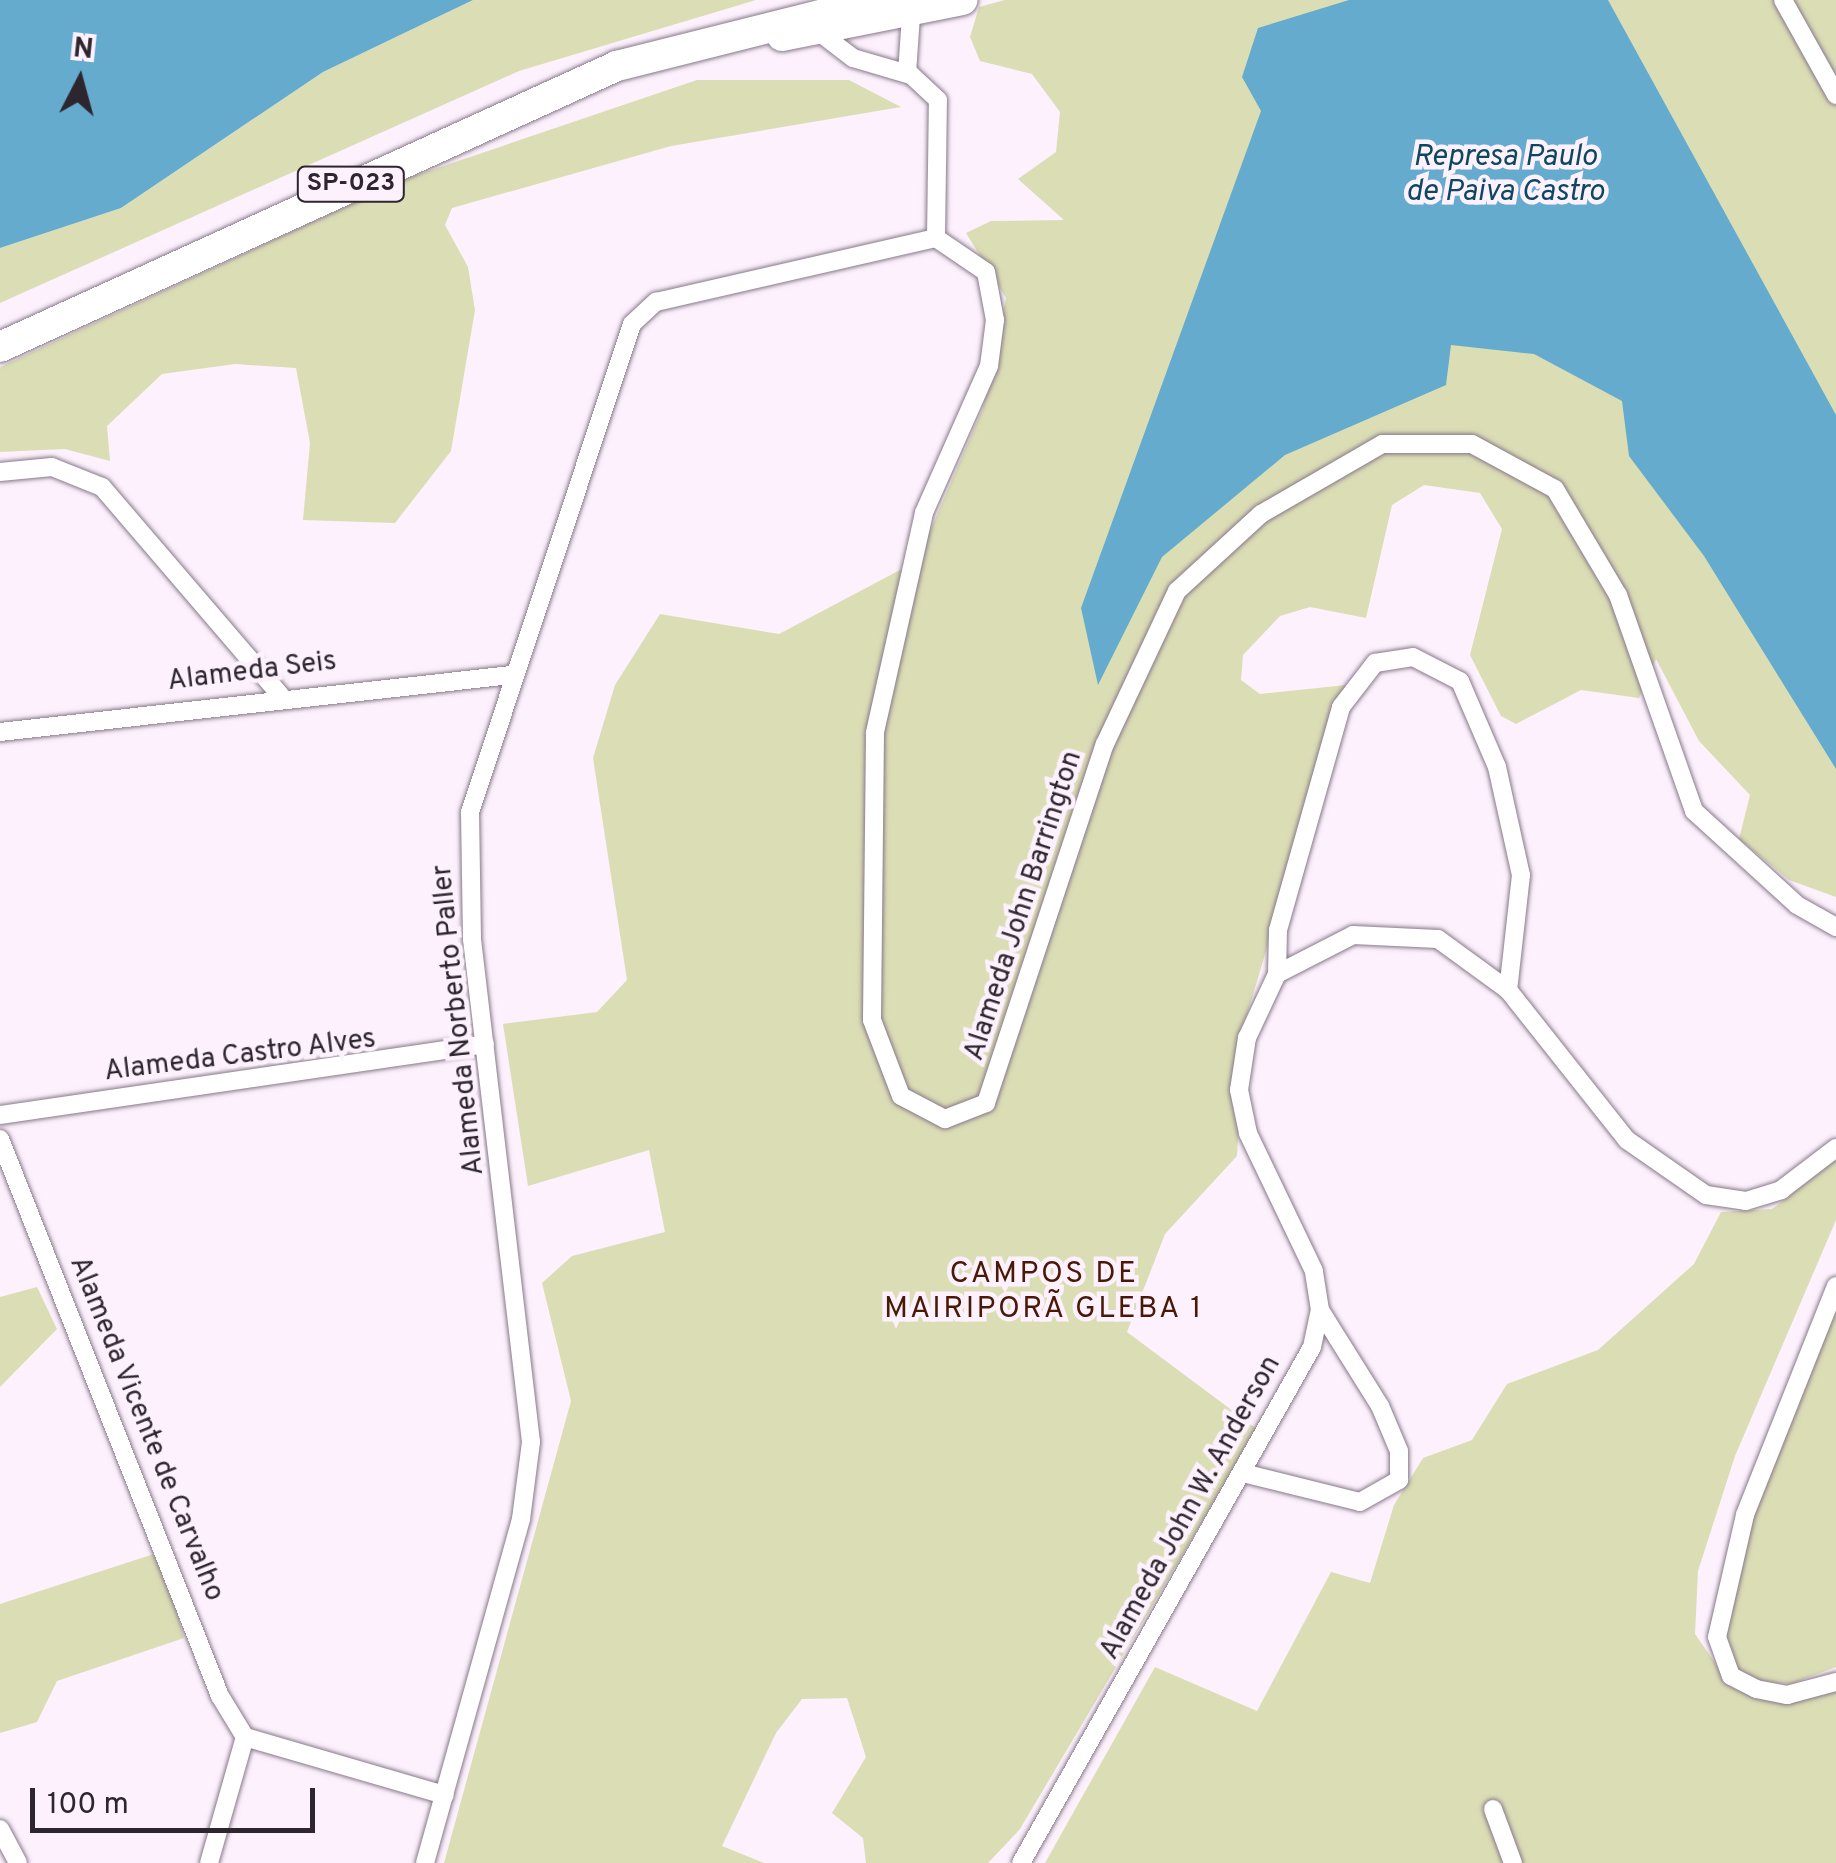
<!DOCTYPE html>
<html>
<head>
<meta charset="utf-8">
<style>
	body { margin:0 }
	#map { position:relative; width:1836px; height:1863px; overflow:hidden; background:#fcf1fd; font-family:Overpass,sans-serif }
	div>[style] { position:absolute }
	[style*='--x'] { left:calc(var(--x)*1px); top:calc(var(--y)*1px); width:calc(var(--w)*1px); rotate:calc(var(--a)*1deg) }
	.green>* { inset:0; background:#dbddb5 }
	.water>* { inset:0; background:#65abce }
	.roads { filter:drop-shadow(0 0 2px #887889) drop-shadow(0 0 2px #887889) }
	.street>* { height:18px; margin:-9px; padding:0 9px; transform-origin:9px; border-radius:9px; background:#fff }
	.primary>* { height:30px; margin:-15px; padding:0 15px; transform-origin:15px; border-radius:15px; background:#fff }
	span { translate:-50% -50%; white-space:nowrap; text-align:center; line-height:1.15; -webkit-text-stroke:9px #fcf1fd; paint-order:stroke }
	.shield-label span { padding:2px 8px; background:#fcf1fd; border:2px solid; border-radius:8px; -webkit-text-stroke-width:0 }
	.shield-label { font-size:25px; color:#2d262e; font-weight:700 }
	.street-label { font-size:28px; color:#2d262e }
	.water-label { font-size:30px; color:#0d4860; font-style:italic }
	.neighbourhood-label { font-size:30px; color:#491905; letter-spacing:2.5px }
	.north { position:absolute; left:30px; top:30px; width:100px; height:100px; -webkit-text-stroke:8px #fcf1fd; paint-order:stroke; rotate:6deg; font-size:28px; font-weight:700; line-height:40px; text-align:center; color:#2d262e }
	.north::after { content:''; display:block; margin:auto; width:35px; height:45px; background:#2d262e; clip-path:polygon(50% 0,100% 100%,50% 72%,0 100%) }
	.scale { position:absolute; left:30px; top:1788px; width:285px; height:45px; box-sizing:border-box; border:5px solid #2d262e; border-top:0; padding-left:12px; font-size:30px; line-height:35px; white-space:nowrap; color:#2d262e; -webkit-text-stroke:8px #fcf1fd; paint-order:stroke }
</style>
</head>
<body>
<div id="map">
	<div class="green">
		<i style="clip-path:polygon(473px 0,756px 0,519px 71px,0 303px,0 248px,121px 208px,323px 72px)"></i>
		<i style="clip-path:polygon(1005px 0,1836px 0,1836px 897px,1789px 880px,1739px 839px,1750px 795px,1699px 741px,1656px 659px,1639px 698px,1581px 690px,1516px 724px,1501px 716px,1470px 655px,1502px 529px,1480px 493px,1424px 485px,1392px 505px,1366px 618px,1310px 607px,1280px 616px,1243px 655px,1241px 680px,1260px 694px,1346px 685px,1245px 1021px,1237px 1156px,1165px 1234px,1127px 1332px,1257px 1429px,1020px 1829px,988px 1863px,866px 1863px,863px 1838px,832px 1813px,866px 1757px,847px 1698px,802px 1699px,776px 1733px,722px 1846px,764px 1863px,444px 1863px,571px 1401px,542px 1283px,572px 1256px,665px 1232px,649px 1150px,528px 1186px,503px 1024px,597px 1012px,627px 980px,593px 758px,615px 685px,660px 614px,779px 634px,917px 561px,983px 408px,1006px 298px,966px 233px,991px 221px,1064px 220px,1018px 179px,1056px 152px,1060px 112px,1032px 74px,980px 61px,970px 37px,979px 7px)"></i>
		<i style="clip-path:polygon(697px 80px,849px 80px,901px 107px,671px 146px,452px 208px,445px 225px,468px 267px,475px 310px,451px 451px,395px 523px,303px 520px,310px 443px,296px 368px,235px 364px,162px 374px,107px 426px,110px 461px,65px 449px,0 452px,0 367px,408px 178px)"></i>
		<i style="clip-path:polygon(1836px 1160px,1836px 1220px,1735px 1456px,1698px 1571px,1695px 1634px,1732px 1687px,1773px 1700px,1813px 1698px,1836px 1684px,1836px 1863px,1045px 1863px,1155px 1667px,1257px 1711px,1331px 1572px,1370px 1583px,1394px 1505px,1423px 1458px,1472px 1440px,1507px 1384px,1598px 1350px,1694px 1264px,1721px 1212px,1772px 1209px)"></i>
		<i style="clip-path:polygon(37px 1287px,57px 1329px,0 1387px,0 1297px)"></i>
		<i style="clip-path:polygon(1836px 1301px,1836px 1667px,1791px 1684px,1757px 1681px,1736px 1669px,1725px 1646px,1730px 1576px)"></i>
		<i style="clip-path:polygon(160px 1552px,184px 1638px,57px 1681px,37px 1722px,0 1733px,0 1604px)"></i>
	</div>
	<div class="water">
		<i style="clip-path:polygon(0 0,473px 0,323px 72px,121px 208px,0 248px)"></i>
		<i style="clip-path:polygon(1349px 0,1608px 0,1836px 415px,1836px 769px,1704px 556px,1629px 456px,1622px 401px,1534px 354px,1451px 345px,1446px 385px,1285px 455px,1162px 557px,1098px 685px,1081px 608px,1261px 111px,1242px 77px,1258px 28px)"></i>
	</div>
	<div class="roads">
		<div class="street">
			<i style="--x:1783;--y:0;--w:109;--a:60.8"></i>
			<i style="--x:907;--y:73;--w:57;--a:-86"></i>
			<i style="--x:936;--y:238;--w:60;--a:34.2"></i>
			<i style="--x:986;--y:272;--w:49;--a:79.4"></i>
			<i style="--x:995;--y:320;--w:46;--a:97.4"></i>
			<i style="--x:989;--y:366;--w:161;--a:113.9"></i>
			<i style="--x:924;--y:513;--w:225;--a:102.6"></i>
			<i style="--x:875;--y:733;--w:287;--a:90.6"></i>
			<i style="--x:872;--y:1020;--w:81;--a:69.1"></i>
			<i style="--x:901;--y:1096;--w:50;--a:27.6"></i>
			<i style="--x:945;--y:1119;--w:44;--a:-21.3"></i>
			<i style="--x:986;--y:1103;--w:378;--a:-71.7"></i>
			<i style="--x:1105;--y:744;--w:169;--a:-64.8"></i>
			<i style="--x:1177;--y:591;--w:114;--a:-42.5"></i>
			<i style="--x:1261;--y:514;--w:140;--a:-30"></i>
			<i style="--x:1382;--y:444;--w:90;--a:0"></i>
			<i style="--x:1472;--y:444;--w:94;--a:28.5"></i>
			<i style="--x:1555;--y:489;--w:123;--a:59.3"></i>
			<i style="--x:1618;--y:595;--w:229;--a:70.6"></i>
			<i style="--x:1694;--y:811;--w:139;--a:42.4"></i>
			<i style="--x:1797;--y:905;--w:45;--a:29.4"></i>
			<i style="--x:0;--y:472;--w:52;--a:-5.5"></i>
			<i style="--x:52;--y:467;--w:54;--a:21.8"></i>
			<i style="--x:102;--y:487;--w:274;--a:49.4"></i>
			<i style="--x:0;--y:732;--w:514;--a:-6.36"></i>
			<i style="--x:1277;--y:974;--w:44;--a:-88.7"></i>
			<i style="--x:1278;--y:930;--w:232;--a:-74.2"></i>
			<i style="--x:1341;--y:707;--w:56;--a:-52.3"></i>
			<i style="--x:1375;--y:663;--w:38;--a:-9"></i>
			<i style="--x:1413;--y:657;--w:53;--a:27.1"></i>
			<i style="--x:1460;--y:681;--w:94;--a:66.7"></i>
			<i style="--x:1497;--y:767;--w:111;--a:77.5"></i>
			<i style="--x:1521;--y:875;--w:116;--a:96.4"></i>
			<i style="--x:0;--y:1115;--w:490;--a:-8.3"></i>
			<i style="--x:0;--y:1139;--w:599;--a:68.45"></i>
			<i style="--x:220;--y:1696;--w:48;--a:58.6"></i>
			<i style="--x:1836;--y:1286;--w:246;--a:111.7"></i>
			<i style="--x:1745;--y:1515;--w:125;--a:102.9"></i>
			<i style="--x:1717;--y:1637;--w:41;--a:70.3"></i>
			<i style="--x:1731;--y:1676;--w:28;--a:27"></i>
			<i style="--x:1756;--y:1689;--w:32;--a:11"></i>
			<i style="--x:1787;--y:1695;--w:51;--a:-14.9"></i>
			<i style="--x:1247;--y:1474;--w:116;--a:13.9"></i>
			<i style="--x:1360;--y:1502;--w:45;--a:-29.4"></i>
			<i style="--x:1399;--y:1480;--w:29;--a:-90"></i>
			<i style="--x:1399;--y:1451;--w:49;--a:-112.9"></i>
			<i style="--x:1380;--y:1406;--w:113;--a:-122"></i>
			<i style="--x:245;--y:1737;--w:208;--a:16.2"></i>
			<i style="--x:1493;--y:1809;--w:58;--a:69.7"></i>
			<i style="--x:0;--y:1829;--w:38;--a:62"></i>
			<i style="--x:209;--y:1863;--w:131;--a:-74.1"></i>
			<i style="--x:425;--y:1863;--w:357;--a:-74.4"></i>
			<i style="--x:521;--y:1519;--w:78;--a:-82.6"></i>
			<i style="--x:531;--y:1442;--w:506;--a:-96.69"></i>
			<i style="--x:472;--y:939;--w:127;--a:-90.9"></i>
			<i style="--x:470;--y:812;--w:514;--a:-71.64"></i>
			<i style="--x:632;--y:324;--w:33;--a:-43"></i>
			<i style="--x:656;--y:302;--w:287;--a:-12.9"></i>
			<i style="--x:936;--y:238;--w:138;--a:-89.2"></i>
			<i style="--x:938;--y:100;--w:37;--a:-137"></i>
			<i style="--x:911;--y:75;--w:60;--a:-163.7"></i>
			<i style="--x:853;--y:58;--w:43;--a:-142.6"></i>
			<i style="--x:1021;--y:1863;--w:592;--a:-60.58"></i>
			<i style="--x:1312;--y:1347;--w:38;--a:-78"></i>
			<i style="--x:1320;--y:1310;--w:39;--a:-99"></i>
			<i style="--x:1314;--y:1271;--w:153;--a:-115.6"></i>
			<i style="--x:1248;--y:1133;--w:44;--a:-101.8"></i>
			<i style="--x:1239;--y:1090;--w:53;--a:-81.3"></i>
			<i style="--x:1247;--y:1038;--w:71;--a:-64.9"></i>
			<i style="--x:1277;--y:974;--w:85;--a:-27.2"></i>
			<i style="--x:1353;--y:935;--w:85;--a:2.7"></i>
			<i style="--x:1438;--y:939;--w:87;--a:36.1"></i>
			<i style="--x:1508;--y:990;--w:191;--a:51.6"></i>
			<i style="--x:1627;--y:1140;--w:96;--a:34.8"></i>
			<i style="--x:1706;--y:1195;--w:40;--a:8.5"></i>
			<i style="--x:1746;--y:1201;--w:37;--a:-17"></i>
			<i style="--x:1781;--y:1190;--w:69;--a:-37.4"></i>
		</div>
		<div class="primary">
			<i style="--x:782;--y:36;--w:184;--a:-11.3"></i>
			<i style="--x:0;--y:347;--w:678;--a:-24.49"></i>
			<i style="--x:617;--y:66;--w:271;--a:-14.1"></i>
		</div>
	</div>
	<div class="shield-label">
		<span style="left:351px;top:184px">SP-023</span>
	</div>
	<div class="street-label">
		<span style="left:252px;top:672px;rotate:-7deg">Alameda Seis</span>
		<span style="left:1024px;top:906px;rotate:-72deg">Alameda John Barrington</span>
		<span style="left:459px;top:1020px;rotate:-96deg">Alameda Norberto Paller</span>
		<span style="left:240px;top:1056px;rotate:-7deg">Alameda Castro Alves</span>
		<span style="left:146px;top:1429px;rotate:68deg">Alameda Vicente de Carvalho</span>
		<span style="left:1191px;top:1508px;rotate:-61deg">Alameda John W. Anderson</span>
	</div>
	<div class="water-label">
		<span style="left:1505px;top:175px">Represa Paulo<br>de Paiva Castro</span>
	</div>
	<div class="neighbourhood-label">
		<span style="left:1044px;top:1292px">CAMPOS DE<br>MAIRIPORÃ GLEBA 1</span>
	</div>
	<div class="north">N</div>
	<div class="scale">100 m</div>
</div>
</body>
</html>
